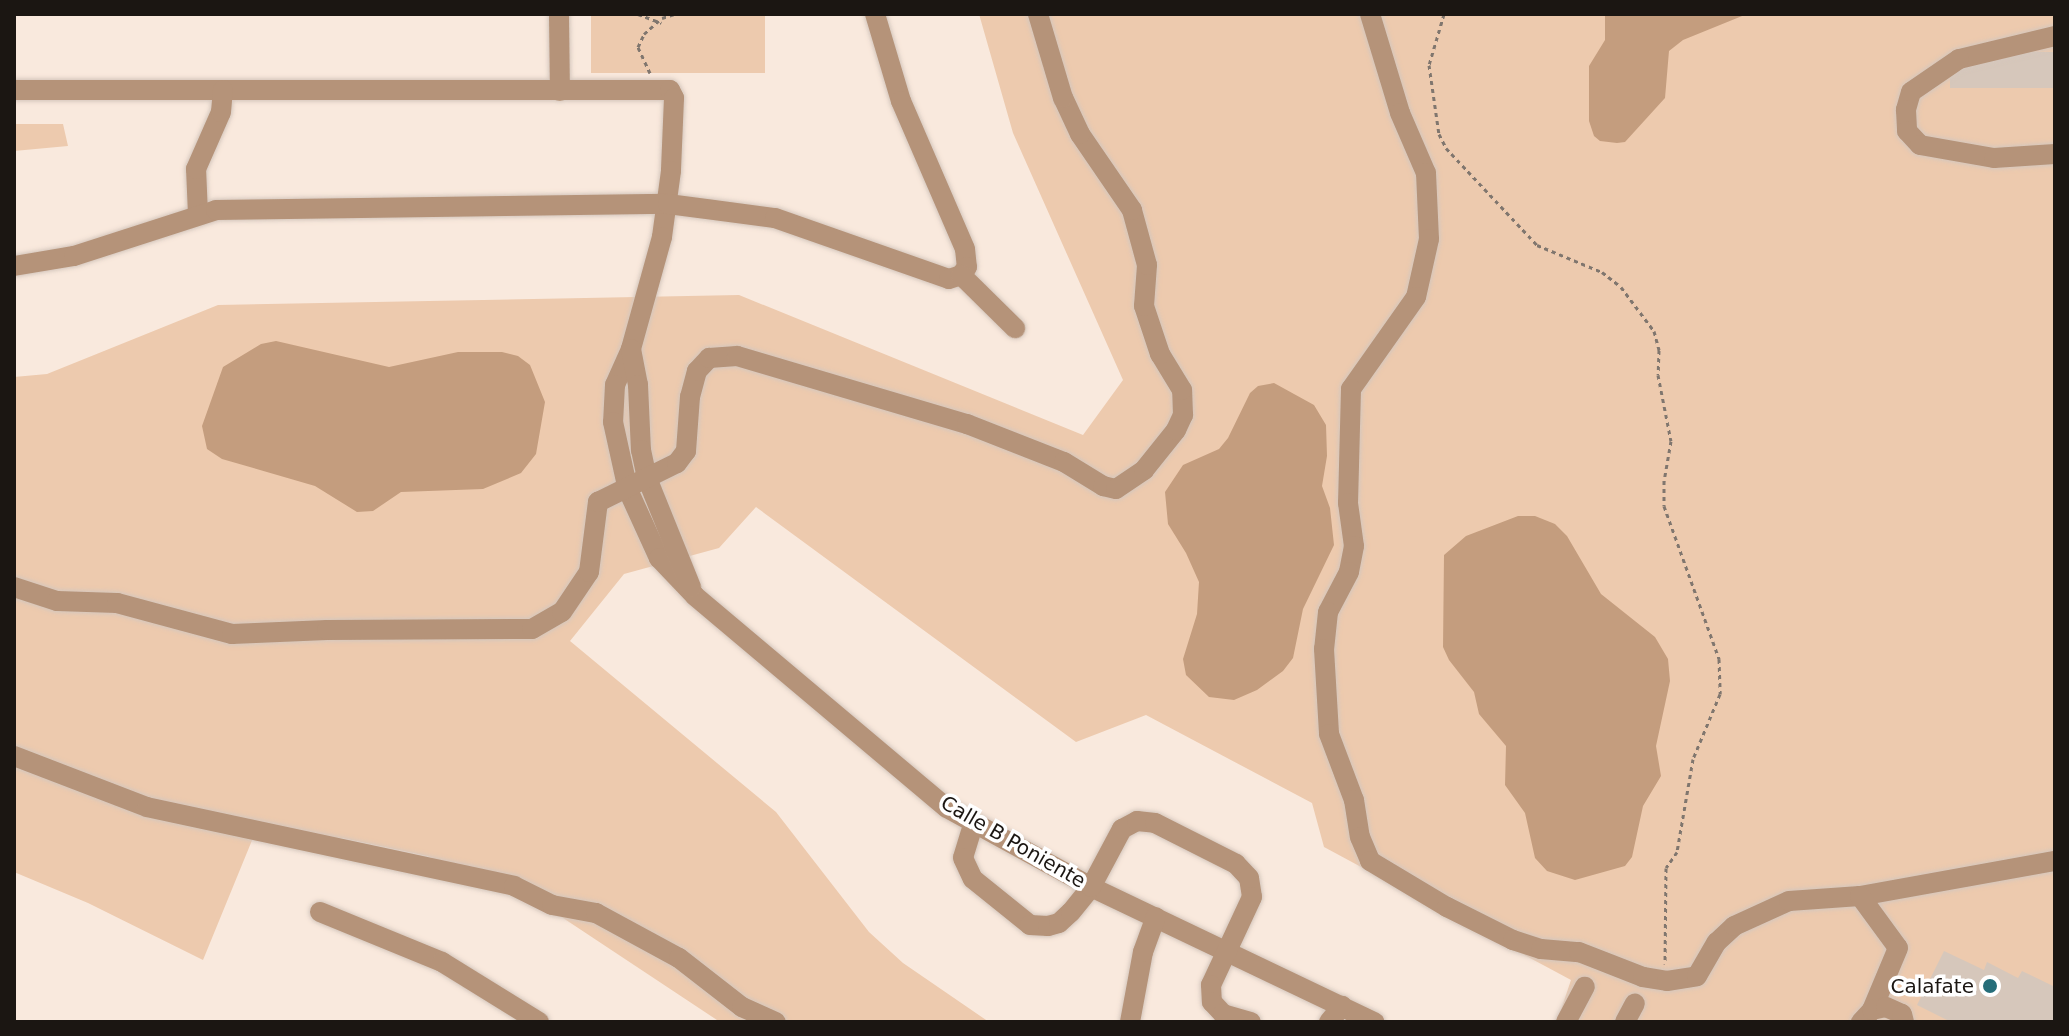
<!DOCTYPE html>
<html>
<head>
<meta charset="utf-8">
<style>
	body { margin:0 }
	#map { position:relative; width:2069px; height:1036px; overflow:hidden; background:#f9e9dd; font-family:"DejaVu Sans",sans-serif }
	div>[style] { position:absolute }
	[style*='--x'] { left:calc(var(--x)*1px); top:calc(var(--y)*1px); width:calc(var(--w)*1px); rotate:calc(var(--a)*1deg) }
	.green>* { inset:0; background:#edcaae; transform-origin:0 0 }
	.water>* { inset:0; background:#c49d7e }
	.building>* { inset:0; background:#d6c7bb; transform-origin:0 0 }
	.path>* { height:3px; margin-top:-1.5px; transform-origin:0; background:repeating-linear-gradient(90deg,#80766e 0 4px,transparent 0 8px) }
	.roads { filter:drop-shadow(0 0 2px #d5c7bd) drop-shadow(0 0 2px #d5c7bd) }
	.minor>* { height:20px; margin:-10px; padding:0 10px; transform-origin:10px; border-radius:10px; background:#b59379 }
	.dots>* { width:22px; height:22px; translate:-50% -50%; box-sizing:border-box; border:4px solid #fff; border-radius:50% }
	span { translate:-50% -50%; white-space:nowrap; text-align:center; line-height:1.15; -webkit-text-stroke:7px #fff; paint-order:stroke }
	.street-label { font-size:20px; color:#1b1612 }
	.poi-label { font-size:20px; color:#1b1612 }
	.right { translate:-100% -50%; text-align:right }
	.frame { position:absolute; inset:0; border:16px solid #1b1612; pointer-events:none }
</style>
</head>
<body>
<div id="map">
	<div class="green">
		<i style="left:591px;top:14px;width:174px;height:59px"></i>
		<i style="clip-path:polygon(979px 14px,2055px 14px,2055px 1022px,1557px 1022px,1571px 980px,1324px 847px,1312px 803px,1146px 715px,1076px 742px,756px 507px,719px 548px,624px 574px,570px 641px,776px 812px,869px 932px,903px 963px,989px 1022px,720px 1022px,548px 908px,469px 871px,427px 856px,342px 838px,255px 833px,203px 960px,88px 903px,14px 872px,14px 377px,47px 374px,218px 305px,739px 295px,1083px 435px,1123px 380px,1013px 133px)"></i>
		<i style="clip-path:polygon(14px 124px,63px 124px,68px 146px,14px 151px)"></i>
	</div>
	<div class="water">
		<i style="clip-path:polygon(1605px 14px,1747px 14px,1683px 40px,1669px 51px,1665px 98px,1625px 142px,1617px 143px,1600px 141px,1594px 136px,1589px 121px,1589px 66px,1605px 40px)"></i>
		<i style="clip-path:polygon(276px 341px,389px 367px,458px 352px,502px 352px,518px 356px,530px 365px,545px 402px,536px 454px,521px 473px,483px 489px,401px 492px,373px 511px,357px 512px,315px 486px,222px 459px,207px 449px,202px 426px,223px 367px,261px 344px)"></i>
		<i style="clip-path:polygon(1274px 383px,1314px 405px,1326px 425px,1327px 456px,1322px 486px,1330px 508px,1334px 545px,1303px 609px,1293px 658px,1283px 671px,1257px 690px,1234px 700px,1209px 697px,1186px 675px,1183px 659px,1197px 614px,1199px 582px,1186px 553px,1168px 524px,1165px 492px,1183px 465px,1219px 449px,1228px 438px,1250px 393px,1258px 386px)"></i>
		<i style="clip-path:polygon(1518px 516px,1535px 516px,1555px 524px,1567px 536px,1601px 594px,1655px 637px,1668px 659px,1670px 681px,1656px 746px,1661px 776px,1643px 806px,1632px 857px,1625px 866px,1575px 880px,1547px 871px,1535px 858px,1525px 813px,1505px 785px,1506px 746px,1479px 714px,1474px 692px,1449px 660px,1443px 647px,1444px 555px,1466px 536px)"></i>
	</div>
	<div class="building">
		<i style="left:2055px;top:52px;width:36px;height:105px;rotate:90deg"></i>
		<i style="clip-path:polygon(1944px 951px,1984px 970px,1987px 962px,2018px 978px,2022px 971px,2055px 987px,2055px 1022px,1951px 1022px,1917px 1005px)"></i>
	</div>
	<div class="path">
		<i style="--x:638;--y:14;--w:25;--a:21"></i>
		<i style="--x:1444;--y:14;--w:53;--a:106.4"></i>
		<i style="--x:1429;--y:65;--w:70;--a:81.8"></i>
		<i style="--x:1439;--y:134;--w:16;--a:63"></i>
		<i style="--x:1446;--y:148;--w:133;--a:46.8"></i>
		<i style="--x:1537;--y:245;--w:70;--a:22.6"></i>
		<i style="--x:1602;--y:272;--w:24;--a:38"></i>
		<i style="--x:1621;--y:287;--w:55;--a:53.1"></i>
		<i style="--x:1654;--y:331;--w:20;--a:75"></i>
		<i style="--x:1659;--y:350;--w:25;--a:92"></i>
		<i style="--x:1658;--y:375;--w:67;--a:78.9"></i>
		<i style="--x:1671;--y:441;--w:41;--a:99.9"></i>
		<i style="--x:1664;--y:481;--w:25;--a:90"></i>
		<i style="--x:1664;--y:506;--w:163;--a:70.2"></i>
		<i style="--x:1719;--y:659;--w:35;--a:88"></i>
		<i style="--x:1720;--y:694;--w:70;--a:112.6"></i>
		<i style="--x:1693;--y:759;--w:94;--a:99.8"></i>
		<i style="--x:1677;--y:852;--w:19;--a:125"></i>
		<i style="--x:1666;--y:868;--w:96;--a:90.6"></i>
		<i style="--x:650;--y:73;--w:29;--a:-115"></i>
		<i style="--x:638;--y:47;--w:14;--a:-65"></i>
		<i style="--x:644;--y:34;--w:24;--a:-42"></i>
		<i style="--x:662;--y:18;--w:13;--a:-18"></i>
	</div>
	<div class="roads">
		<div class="minor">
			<i style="--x:559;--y:14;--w:77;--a:89.3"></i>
			<i style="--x:875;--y:14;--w:91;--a:73.4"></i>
			<i style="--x:901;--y:101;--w:161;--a:66.6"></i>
			<i style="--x:965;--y:249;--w:18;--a:84"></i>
			<i style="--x:967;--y:267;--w:10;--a:127"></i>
			<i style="--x:1370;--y:14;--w:103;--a:73.1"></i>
			<i style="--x:1400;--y:113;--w:65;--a:66.6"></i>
			<i style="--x:1426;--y:173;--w:66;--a:87.4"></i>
			<i style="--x:1429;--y:239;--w:59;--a:102.6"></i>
			<i style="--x:1416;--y:297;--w:113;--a:125.2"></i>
			<i style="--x:1351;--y:389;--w:114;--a:91.5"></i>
			<i style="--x:1348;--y:503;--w:43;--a:82.1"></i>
			<i style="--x:1354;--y:546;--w:26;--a:101"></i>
			<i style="--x:1349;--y:572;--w:45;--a:117.7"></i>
			<i style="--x:1328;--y:612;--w:37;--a:96"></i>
			<i style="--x:1324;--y:649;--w:85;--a:86.6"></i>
			<i style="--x:1329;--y:734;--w:71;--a:69.3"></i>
			<i style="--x:1354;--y:800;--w:37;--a:81"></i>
			<i style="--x:1360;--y:837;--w:26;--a:67"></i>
			<i style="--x:1370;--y:861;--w:90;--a:30.9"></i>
			<i style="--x:1447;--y:907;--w:74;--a:26.6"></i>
			<i style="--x:1513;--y:940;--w:29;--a:18"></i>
			<i style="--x:1541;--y:949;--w:38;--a:5"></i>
			<i style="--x:1579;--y:952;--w:69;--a:21.3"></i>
			<i style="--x:1643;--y:977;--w:24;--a:9"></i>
			<i style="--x:1667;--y:981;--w:30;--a:-9"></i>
			<i style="--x:1697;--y:976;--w:39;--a:-60"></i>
			<i style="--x:1717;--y:942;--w:23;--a:-43"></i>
			<i style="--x:1734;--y:926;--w:60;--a:-24.4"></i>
			<i style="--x:1789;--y:901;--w:71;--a:-4"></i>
			<i style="--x:1860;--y:896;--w:198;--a:-10.2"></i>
			<i style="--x:2055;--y:36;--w:99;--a:166.5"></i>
			<i style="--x:1959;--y:59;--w:58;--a:145.5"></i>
			<i style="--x:1911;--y:92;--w:19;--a:106"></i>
			<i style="--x:1906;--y:110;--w:21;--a:87"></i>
			<i style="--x:1907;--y:131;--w:19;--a:47"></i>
			<i style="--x:1920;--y:145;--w:75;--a:10"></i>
			<i style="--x:1994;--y:158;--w:61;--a:-3.8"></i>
			<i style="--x:14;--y:90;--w:656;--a:0"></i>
			<i style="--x:670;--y:90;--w:9;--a:63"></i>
			<i style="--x:674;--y:98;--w:73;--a:92.4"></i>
			<i style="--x:671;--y:171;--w:67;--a:97.8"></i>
			<i style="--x:662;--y:237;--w:116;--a:105.5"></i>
			<i style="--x:631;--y:349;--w:39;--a:114"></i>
			<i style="--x:615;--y:385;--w:37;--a:93"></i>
			<i style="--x:613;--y:422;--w:70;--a:77.6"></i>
			<i style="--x:628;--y:490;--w:75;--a:65.5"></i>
			<i style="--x:659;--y:558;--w:52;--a:46.5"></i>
			<i style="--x:695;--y:596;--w:329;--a:40.1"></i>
			<i style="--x:947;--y:808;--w:164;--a:28.7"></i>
			<i style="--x:1091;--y:887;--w:314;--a:25.5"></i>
			<i style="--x:198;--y:214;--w:45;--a:-92.5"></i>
			<i style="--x:196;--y:169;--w:62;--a:-66.3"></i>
			<i style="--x:221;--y:112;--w:22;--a:-85"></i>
			<i style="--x:14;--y:266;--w:61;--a:-9.5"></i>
			<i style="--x:74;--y:256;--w:149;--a:-17.9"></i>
			<i style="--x:216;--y:210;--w:452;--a:-0.8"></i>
			<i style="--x:668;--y:204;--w:108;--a:7.5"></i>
			<i style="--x:775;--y:218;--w:184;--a:19.3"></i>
			<i style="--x:949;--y:279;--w:13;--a:-18"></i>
			<i style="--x:961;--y:275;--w:76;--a:44.5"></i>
			<i style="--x:631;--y:349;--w:37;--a:79"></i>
			<i style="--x:638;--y:385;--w:65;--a:87.4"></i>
			<i style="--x:641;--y:450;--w:29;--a:78"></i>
			<i style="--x:647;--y:478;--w:118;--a:68"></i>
			<i style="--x:14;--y:587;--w:45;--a:18"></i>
			<i style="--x:57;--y:601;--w:60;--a:1.9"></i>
			<i style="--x:117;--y:603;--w:119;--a:15.1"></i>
			<i style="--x:232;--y:634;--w:95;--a:-2.4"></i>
			<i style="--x:327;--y:630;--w:205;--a:-0.3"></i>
			<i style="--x:532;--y:629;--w:34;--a:-30"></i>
			<i style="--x:562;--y:612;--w:48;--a:-56"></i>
			<i style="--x:589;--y:572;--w:71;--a:-82.7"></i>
			<i style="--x:598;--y:502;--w:88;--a:-26.3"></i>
			<i style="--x:677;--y:463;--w:15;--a:-53"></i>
			<i style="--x:686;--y:451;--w:54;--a:-85.8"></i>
			<i style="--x:690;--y:397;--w:27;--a:-75"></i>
			<i style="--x:697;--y:371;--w:18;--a:-47"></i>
			<i style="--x:709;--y:358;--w:28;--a:-4"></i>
			<i style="--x:737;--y:356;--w:240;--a:16.5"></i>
			<i style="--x:967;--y:424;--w:104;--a:21.4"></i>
			<i style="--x:1064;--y:462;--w:46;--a:31.6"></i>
			<i style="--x:1103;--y:486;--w:13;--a:13"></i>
			<i style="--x:1116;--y:489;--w:34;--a:-34"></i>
			<i style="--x:1144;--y:470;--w:51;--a:-51.3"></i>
			<i style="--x:1176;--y:430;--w:17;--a:-65"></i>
			<i style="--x:1183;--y:415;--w:25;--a:-92"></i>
			<i style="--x:1182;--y:390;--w:42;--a:-121.4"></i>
			<i style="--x:1160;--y:354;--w:51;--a:-108.4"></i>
			<i style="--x:1144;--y:306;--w:41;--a:-85.8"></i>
			<i style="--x:1147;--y:265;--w:57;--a:-105.3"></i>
			<i style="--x:1132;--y:210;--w:92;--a:-124.4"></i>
			<i style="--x:1080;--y:134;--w:40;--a:-115"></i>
			<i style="--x:1063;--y:98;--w:88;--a:-106.6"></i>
			<i style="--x:14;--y:756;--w:142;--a:21"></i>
			<i style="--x:147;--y:807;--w:375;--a:12.1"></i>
			<i style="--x:514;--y:886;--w:42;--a:26.6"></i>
			<i style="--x:552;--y:905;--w:45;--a:10.3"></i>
			<i style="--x:596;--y:913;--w:94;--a:28.5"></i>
			<i style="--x:679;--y:958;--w:80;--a:37.9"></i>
			<i style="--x:742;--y:1007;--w:37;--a:24"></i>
			<i style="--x:973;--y:825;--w:34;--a:107"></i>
			<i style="--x:963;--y:858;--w:23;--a:65"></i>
			<i style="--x:973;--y:879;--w:73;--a:38.9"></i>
			<i style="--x:1030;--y:925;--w:18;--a:3"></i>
			<i style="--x:1048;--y:926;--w:11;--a:-15"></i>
			<i style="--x:1059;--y:923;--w:16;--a:-43"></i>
			<i style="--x:1071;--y:912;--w:32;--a:-51"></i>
			<i style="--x:1091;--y:887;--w:66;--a:-61.9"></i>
			<i style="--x:1122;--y:829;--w:17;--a:-28"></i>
			<i style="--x:1137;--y:821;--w:18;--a:6"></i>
			<i style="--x:1155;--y:823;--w:91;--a:26.8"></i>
			<i style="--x:1236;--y:864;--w:19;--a:47"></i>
			<i style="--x:1249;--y:878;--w:19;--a:81"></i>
			<i style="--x:1252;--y:897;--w:97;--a:115"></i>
			<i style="--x:1211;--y:985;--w:17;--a:87"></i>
			<i style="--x:1212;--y:1002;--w:16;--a:47"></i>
			<i style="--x:1223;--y:1014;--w:29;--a:16"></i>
			<i style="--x:1860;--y:896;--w:64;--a:53.8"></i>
			<i style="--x:1898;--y:948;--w:67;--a:112.8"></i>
			<i style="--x:320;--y:912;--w:132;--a:22.3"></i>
			<i style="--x:442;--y:962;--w:114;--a:31.7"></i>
			<i style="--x:1130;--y:1022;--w:71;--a:-79.5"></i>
			<i style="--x:1143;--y:952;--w:37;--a:-70"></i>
			<i style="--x:1329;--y:1022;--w:21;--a:-51"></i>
			<i style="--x:1566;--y:1022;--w:40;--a:-62"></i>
			<i style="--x:1625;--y:1022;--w:21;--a:-62"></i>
			<i style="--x:1861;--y:1022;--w:16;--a:-47"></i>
			<i style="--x:1872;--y:1010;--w:14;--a:-12"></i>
			<i style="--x:1886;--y:1007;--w:17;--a:24"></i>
			<i style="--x:1902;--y:1014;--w:8;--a:76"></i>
		</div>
	</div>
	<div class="dots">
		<i style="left:1990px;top:986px;background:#256d79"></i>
	</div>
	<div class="street-label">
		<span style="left:1013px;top:842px;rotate:30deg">Calle B Poniente</span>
	</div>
	<div class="poi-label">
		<span class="right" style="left:1974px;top:986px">Calafate</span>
	</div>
	<div class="frame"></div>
</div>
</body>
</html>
